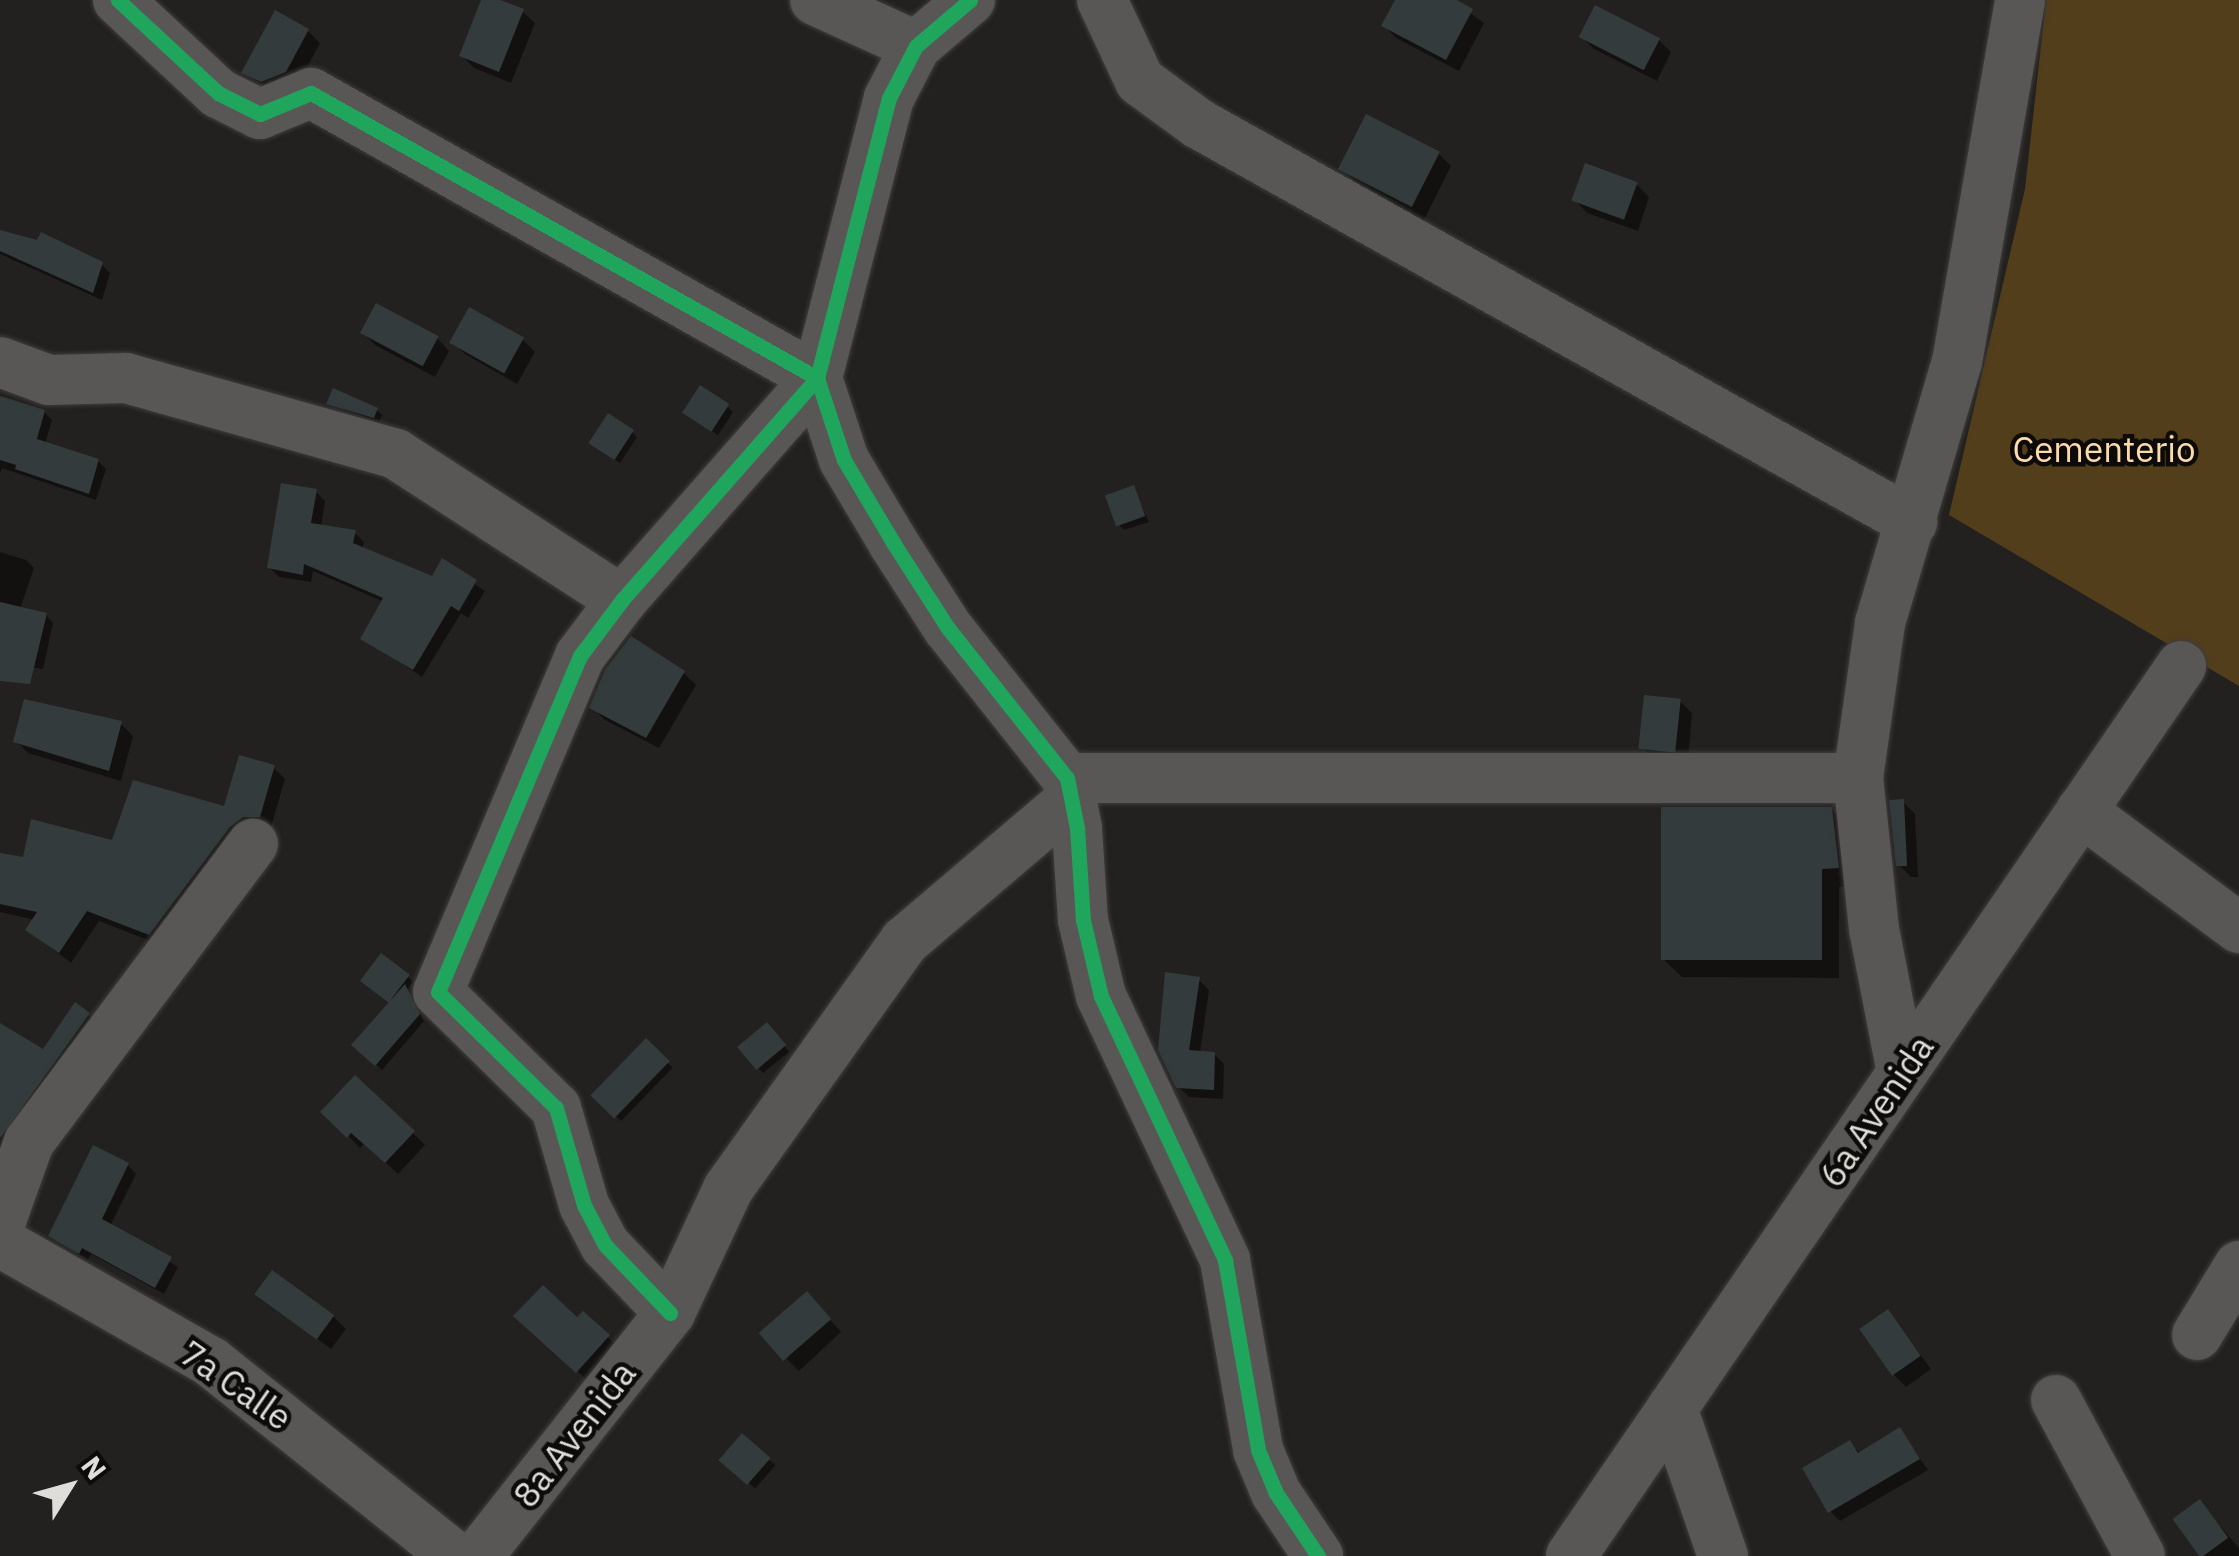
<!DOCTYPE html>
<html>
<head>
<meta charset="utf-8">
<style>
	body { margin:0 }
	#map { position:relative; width:2239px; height:1556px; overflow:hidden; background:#23211f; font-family:"IBM Plex Sans",sans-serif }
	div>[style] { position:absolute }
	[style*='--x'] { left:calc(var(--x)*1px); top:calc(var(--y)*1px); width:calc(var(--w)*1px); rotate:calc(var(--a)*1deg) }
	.green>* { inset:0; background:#533e1c }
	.shadow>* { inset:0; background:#0007; transform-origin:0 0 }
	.building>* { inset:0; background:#343b3d; transform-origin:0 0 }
	.roads { filter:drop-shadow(0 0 2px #3e3d3b) drop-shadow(0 0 2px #3e3d3b) }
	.minor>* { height:50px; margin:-25px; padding:0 25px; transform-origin:25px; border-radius:25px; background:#585755 }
	.cycleway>* { height:15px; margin:-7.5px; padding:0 7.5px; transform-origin:7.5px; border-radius:7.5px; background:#20a55d }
	span { translate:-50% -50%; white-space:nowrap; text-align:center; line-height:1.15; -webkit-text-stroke:9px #0d0b09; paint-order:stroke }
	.park-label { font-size:35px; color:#fcdaa9 }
	.street-label { font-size:35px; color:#dfddda }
	.north { position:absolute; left:20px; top:1436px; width:100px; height:100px; -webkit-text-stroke:8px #0d0b09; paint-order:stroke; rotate:53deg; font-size:28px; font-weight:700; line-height:40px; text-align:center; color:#dfddda }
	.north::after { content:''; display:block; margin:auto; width:35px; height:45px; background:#dfddda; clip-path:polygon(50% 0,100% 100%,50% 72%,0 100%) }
</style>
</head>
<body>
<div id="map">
	<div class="green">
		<i style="clip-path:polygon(2046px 0,2239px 0,2239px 686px,1949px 515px,2025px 189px)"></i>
	</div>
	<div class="shadow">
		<i style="clip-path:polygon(483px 0,522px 11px,535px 23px,511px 83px,474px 68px,462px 56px)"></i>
		<i style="clip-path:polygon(1398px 0,1452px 0,1484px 23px,1459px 71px,1396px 38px,1384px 26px)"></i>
		<i style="clip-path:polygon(308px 31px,320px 43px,298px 84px,275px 93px,244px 72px)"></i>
		<i style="clip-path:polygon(1582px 37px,1659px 40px,1671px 52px,1657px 81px,1594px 49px)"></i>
		<i style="clip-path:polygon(1439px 154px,1451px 166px,1424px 220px,1353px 180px,1341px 168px)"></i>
		<i style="clip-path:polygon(1637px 185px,1649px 197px,1638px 231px,1587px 213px,1575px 200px)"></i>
		<i style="clip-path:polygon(0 233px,101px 264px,110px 273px,102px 300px,0 254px)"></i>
		<i style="clip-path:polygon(363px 333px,437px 338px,449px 351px,435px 377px,375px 345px)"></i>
		<i style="clip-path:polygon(523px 340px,535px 352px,517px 384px,465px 354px,453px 342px)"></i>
		<i style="clip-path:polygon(0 397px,44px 412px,52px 420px,45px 444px,98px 461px,106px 469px,96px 500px,2px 468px,0 474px)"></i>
		<i style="clip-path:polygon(329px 404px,377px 410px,382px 415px,379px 422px)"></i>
		<i style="clip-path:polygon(727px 406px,733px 412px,718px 435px,690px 418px)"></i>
		<i style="clip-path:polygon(632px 432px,637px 437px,620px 463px,597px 448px)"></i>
		<i style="clip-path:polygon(1133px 487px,1149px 522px,1124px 530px,1119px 525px)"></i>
		<i style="clip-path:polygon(316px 492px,325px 501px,321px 527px,354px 532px,364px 542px,362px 550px,433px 579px,443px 562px,485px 591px,468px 618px,461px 613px,422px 677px,363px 638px,384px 602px,313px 571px,311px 582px,279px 577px,269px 567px)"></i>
		<i style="clip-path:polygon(0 552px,26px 560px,34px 568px,20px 609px,46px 615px,53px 623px,43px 669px,0 662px)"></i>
		<i style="clip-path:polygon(684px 673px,696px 685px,659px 748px,605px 720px,592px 707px)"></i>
		<i style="clip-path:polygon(1680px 701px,1692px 713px,1688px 760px,1655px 760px,1643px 748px)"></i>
		<i style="clip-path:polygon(121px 724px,133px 736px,121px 781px,28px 753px,16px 741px)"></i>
		<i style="clip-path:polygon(274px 768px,285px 779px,271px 827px,255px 828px,161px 945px,99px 921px,71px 963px,28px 930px,35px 920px,0 912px,0 855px,25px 860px,113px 843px,226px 809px)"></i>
		<i style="clip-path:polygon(1903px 802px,1915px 814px,1918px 877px,1911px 877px,1899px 865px)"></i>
		<i style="clip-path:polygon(1831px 809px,1850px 828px,1856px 886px,1839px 887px,1839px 978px,1682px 977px,1663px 959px)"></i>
		<i style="clip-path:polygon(408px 977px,413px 982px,407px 990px,424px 1021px,382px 1070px,355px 1045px,391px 1003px,369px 986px)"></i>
		<i style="clip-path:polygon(1199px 980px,1209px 990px,1200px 1053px,1214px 1054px,1224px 1064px,1223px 1099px,1189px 1097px,1178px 1086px)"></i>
		<i style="clip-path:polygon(89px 1015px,100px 1026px,0 1181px,0 1026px,44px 1052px)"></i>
		<i style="clip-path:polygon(772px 1031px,789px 1052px,763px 1073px,758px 1068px)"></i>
		<i style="left:646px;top:1042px;width:37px;height:74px;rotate:44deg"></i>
		<i style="clip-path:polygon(324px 1112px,413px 1133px,425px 1145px,398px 1174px,365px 1143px,360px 1148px)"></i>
		<i style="clip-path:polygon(128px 1165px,136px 1174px,110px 1226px,178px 1267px,164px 1294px,91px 1254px,88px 1260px,51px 1236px)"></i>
		<i style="clip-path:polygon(258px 1294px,334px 1317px,346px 1329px,331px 1349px)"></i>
		<i style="clip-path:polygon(819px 1307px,841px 1332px,799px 1371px,787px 1359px)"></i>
		<i style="clip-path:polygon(1888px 1312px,1931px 1369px,1906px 1387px,1894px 1375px)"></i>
		<i style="clip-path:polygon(583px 1314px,617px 1346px,587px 1380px,526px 1325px,577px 1321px)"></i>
		<i style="clip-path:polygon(1900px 1430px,1928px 1470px,1840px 1521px,1830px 1511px,1850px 1443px,1861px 1454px)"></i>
		<i style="left:743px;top:1437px;width:43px;height:31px;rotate:41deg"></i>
		<i style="clip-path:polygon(2199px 1502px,2239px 1548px,2239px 1556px,2203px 1556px,2176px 1520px)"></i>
	</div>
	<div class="building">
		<i style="clip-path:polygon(481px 0,500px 0,524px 9px,499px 72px,459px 56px)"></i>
		<i style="clip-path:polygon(1395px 0,1457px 0,1473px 9px,1446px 60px,1381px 26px)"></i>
		<i style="left:1595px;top:5px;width:73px;height:36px;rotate:27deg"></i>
		<i style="clip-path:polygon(275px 10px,309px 29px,286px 72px,261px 82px,241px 73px)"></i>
		<i style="left:1366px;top:114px;width:83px;height:62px;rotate:27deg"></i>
		<i style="left:1585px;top:163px;width:56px;height:40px;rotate:20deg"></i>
		<i style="clip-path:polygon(0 230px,37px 240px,41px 232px,103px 262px,93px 293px,0 251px)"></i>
		<i style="left:376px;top:303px;width:71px;height:34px;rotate:28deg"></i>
		<i style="left:469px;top:307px;width:63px;height:41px;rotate:29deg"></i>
		<i style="left:700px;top:385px;width:35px;height:33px;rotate:33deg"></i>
		<i style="clip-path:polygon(333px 388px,378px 408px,374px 418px,326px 404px)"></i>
		<i style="clip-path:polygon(0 396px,45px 410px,37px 439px,99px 459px,89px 494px,15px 469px,16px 465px,0 460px)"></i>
		<i style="left:608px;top:413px;width:31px;height:36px;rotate:33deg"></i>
		<i style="clip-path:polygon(281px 483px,317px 489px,311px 523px,356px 530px,353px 543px,432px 576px,442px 558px,477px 580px,459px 611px,451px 606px,413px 670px,360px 639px,383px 598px,304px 564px,303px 575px,267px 568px)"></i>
		<i style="left:1134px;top:485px;width:33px;height:31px;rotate:70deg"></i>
		<i style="clip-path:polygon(0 602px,47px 613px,30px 684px,0 681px)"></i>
		<i style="clip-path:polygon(631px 636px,685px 671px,646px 738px,589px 708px,605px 670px)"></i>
		<i style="left:1644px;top:695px;width:37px;height:54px;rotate:6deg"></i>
		<i style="clip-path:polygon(24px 699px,122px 721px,109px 771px,13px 742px)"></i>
		<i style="clip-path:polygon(239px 755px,275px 765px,260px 817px,243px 817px,230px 827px,149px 935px,87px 911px,59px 953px,25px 930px,37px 912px,0 904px,0 853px,23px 857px,31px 819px,112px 840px,133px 780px,224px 806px)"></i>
		<i style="clip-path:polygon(1904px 799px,1907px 866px,1896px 866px,1889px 800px)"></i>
		<i style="clip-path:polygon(1661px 807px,1832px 807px,1839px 868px,1822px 869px,1822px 960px,1661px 960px)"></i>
		<i style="left:381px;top:953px;width:36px;height:35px;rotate:37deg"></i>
		<i style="clip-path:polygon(1165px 972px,1200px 977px,1189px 1050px,1215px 1052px,1214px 1090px,1176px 1088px,1158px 1050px)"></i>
		<i style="clip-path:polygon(405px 984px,420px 1014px,375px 1066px,351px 1045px)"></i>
		<i style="clip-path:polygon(75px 1002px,90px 1013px,0 1138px,0 1023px,43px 1049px)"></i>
		<i style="left:767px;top:1022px;width:30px;height:39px;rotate:50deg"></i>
		<i style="left:646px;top:1038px;width:33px;height:80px;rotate:44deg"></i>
		<i style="clip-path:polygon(355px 1075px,415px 1131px,385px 1163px,351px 1133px,347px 1138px,320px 1112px)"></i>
		<i style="clip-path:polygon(93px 1145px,129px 1163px,102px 1219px,172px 1257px,155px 1288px,82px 1248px,79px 1254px,48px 1236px)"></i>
		<i style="left:272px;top:1270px;width:77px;height:30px;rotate:36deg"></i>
		<i style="clip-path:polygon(543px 1285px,577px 1317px,583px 1311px,610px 1335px,576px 1373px,513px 1316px)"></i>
		<i style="left:807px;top:1291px;width:37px;height:64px;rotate:49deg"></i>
		<i style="left:1888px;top:1309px;width:57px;height:35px;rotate:55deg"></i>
		<i style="clip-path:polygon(1900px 1427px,1920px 1459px,1828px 1513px,1802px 1468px,1850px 1440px,1858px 1453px)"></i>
		<i style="left:742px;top:1433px;width:38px;height:36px;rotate:41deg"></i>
		<i style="left:2200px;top:1499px;width:48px;height:34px;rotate:54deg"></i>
	</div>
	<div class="roads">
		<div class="minor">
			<i style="--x:118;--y:0;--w:137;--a:42.9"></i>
			<i style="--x:218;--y:93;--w:47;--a:26.6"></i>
			<i style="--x:260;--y:114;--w:55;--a:-22.4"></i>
			<i style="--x:311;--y:93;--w:581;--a:29.39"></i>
			<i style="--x:817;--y:378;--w:86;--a:71.8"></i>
			<i style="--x:844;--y:460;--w:98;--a:59.2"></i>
			<i style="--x:894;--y:544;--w:100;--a:57.3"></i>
			<i style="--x:948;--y:628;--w:191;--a:51.6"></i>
			<i style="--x:1067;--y:778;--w:51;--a:78.7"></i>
			<i style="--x:1077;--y:828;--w:92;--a:86.3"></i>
			<i style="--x:1083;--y:920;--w:78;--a:76.7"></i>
			<i style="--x:1101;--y:996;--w:292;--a:64.8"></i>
			<i style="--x:1225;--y:1260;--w:193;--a:80.1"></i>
			<i style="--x:1258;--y:1450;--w:47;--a:67.3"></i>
			<i style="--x:1276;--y:1493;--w:76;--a:56.3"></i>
			<i style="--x:815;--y:0;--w:111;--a:24.5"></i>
			<i style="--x:1102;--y:0;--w:89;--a:64.9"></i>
			<i style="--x:1140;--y:81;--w:73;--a:36.1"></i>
			<i style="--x:1199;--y:124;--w:817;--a:29.17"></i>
			<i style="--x:0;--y:362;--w:52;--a:20.2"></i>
			<i style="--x:49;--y:380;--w:77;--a:-1.5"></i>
			<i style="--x:126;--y:378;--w:280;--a:15.7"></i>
			<i style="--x:396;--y:454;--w:269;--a:32.9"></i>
			<i style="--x:1067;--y:778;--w:791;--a:0"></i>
			<i style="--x:2081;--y:811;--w:197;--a:36.5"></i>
			<i style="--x:1902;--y:1073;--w:147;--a:-101"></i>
			<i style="--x:1874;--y:929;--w:152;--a:-96"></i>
			<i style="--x:1858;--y:778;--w:157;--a:-81.9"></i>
			<i style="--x:1880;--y:623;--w:272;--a:-73.6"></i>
			<i style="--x:1957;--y:362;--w:367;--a:-80.1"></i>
			<i style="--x:0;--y:1223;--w:86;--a:-70.3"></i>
			<i style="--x:29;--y:1142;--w:373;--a:-53.1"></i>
			<i style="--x:0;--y:1242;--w:243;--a:29.6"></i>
			<i style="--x:211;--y:1362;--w:311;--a:38.6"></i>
			<i style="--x:670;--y:1313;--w:94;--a:-133.7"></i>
			<i style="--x:605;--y:1245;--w:45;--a:-117.7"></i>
			<i style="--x:584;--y:1205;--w:101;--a:-106.1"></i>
			<i style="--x:556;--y:1108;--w:165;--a:-135.5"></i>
			<i style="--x:438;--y:992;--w:365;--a:-67.1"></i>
			<i style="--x:580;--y:656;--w:70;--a:-53.1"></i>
			<i style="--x:622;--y:600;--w:295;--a:-48.7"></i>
			<i style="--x:817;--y:378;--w:289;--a:-75.6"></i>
			<i style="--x:889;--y:98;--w:59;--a:-62.6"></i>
			<i style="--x:916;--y:46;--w:71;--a:-40.4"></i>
			<i style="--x:2197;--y:1335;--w:81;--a:-58.7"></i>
			<i style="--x:2056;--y:1400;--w:177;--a:61.7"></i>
			<i style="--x:1672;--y:1408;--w:157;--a:71"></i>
			<i style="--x:478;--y:1556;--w:310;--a:-51.7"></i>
			<i style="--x:670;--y:1313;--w:137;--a:-64.9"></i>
			<i style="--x:728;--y:1189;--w:305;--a:-54.5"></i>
			<i style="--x:905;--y:941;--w:221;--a:-40.4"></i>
			<i style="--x:1571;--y:1556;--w:1079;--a:-55.57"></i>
		</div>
	</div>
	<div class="cycleway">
		<i style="--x:118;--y:0;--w:137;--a:42.9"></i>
		<i style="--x:218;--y:93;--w:47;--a:26.6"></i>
		<i style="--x:260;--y:114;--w:55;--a:-22.4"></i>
		<i style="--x:311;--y:93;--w:581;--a:29.39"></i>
		<i style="--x:817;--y:378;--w:86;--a:71.8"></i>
		<i style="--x:844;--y:460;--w:98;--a:59.2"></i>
		<i style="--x:894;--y:544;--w:100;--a:57.3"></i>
		<i style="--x:948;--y:628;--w:191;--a:51.6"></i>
		<i style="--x:1067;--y:778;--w:51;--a:78.7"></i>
		<i style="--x:1077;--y:828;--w:92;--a:86.3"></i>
		<i style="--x:1083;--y:920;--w:78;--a:76.7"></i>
		<i style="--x:1101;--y:996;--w:292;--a:64.8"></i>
		<i style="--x:1225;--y:1260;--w:193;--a:80.1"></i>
		<i style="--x:1258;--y:1450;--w:47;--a:67.3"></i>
		<i style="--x:1276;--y:1493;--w:76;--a:56.3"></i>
		<i style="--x:670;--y:1313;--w:94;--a:-133.7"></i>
		<i style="--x:605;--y:1245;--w:45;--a:-117.7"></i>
		<i style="--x:584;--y:1205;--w:101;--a:-106.1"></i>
		<i style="--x:556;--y:1108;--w:165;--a:-135.5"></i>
		<i style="--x:438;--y:992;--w:365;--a:-67.1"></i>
		<i style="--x:580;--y:656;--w:70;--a:-53.1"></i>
		<i style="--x:622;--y:600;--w:295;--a:-48.7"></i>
		<i style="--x:817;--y:378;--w:289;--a:-75.6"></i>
		<i style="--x:889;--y:98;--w:59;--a:-62.6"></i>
		<i style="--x:916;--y:46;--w:71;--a:-40.4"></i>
	</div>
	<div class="park-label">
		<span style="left:2104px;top:449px">Cementerio</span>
	</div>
	<div class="street-label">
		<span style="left:1876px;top:1111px;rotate:-56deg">6a Avenida</span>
		<span style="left:236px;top:1385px;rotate:35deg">7a Calle</span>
		<span style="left:574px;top:1434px;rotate:-52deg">8a Avenida</span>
	</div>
	<div class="north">N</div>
</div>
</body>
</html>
